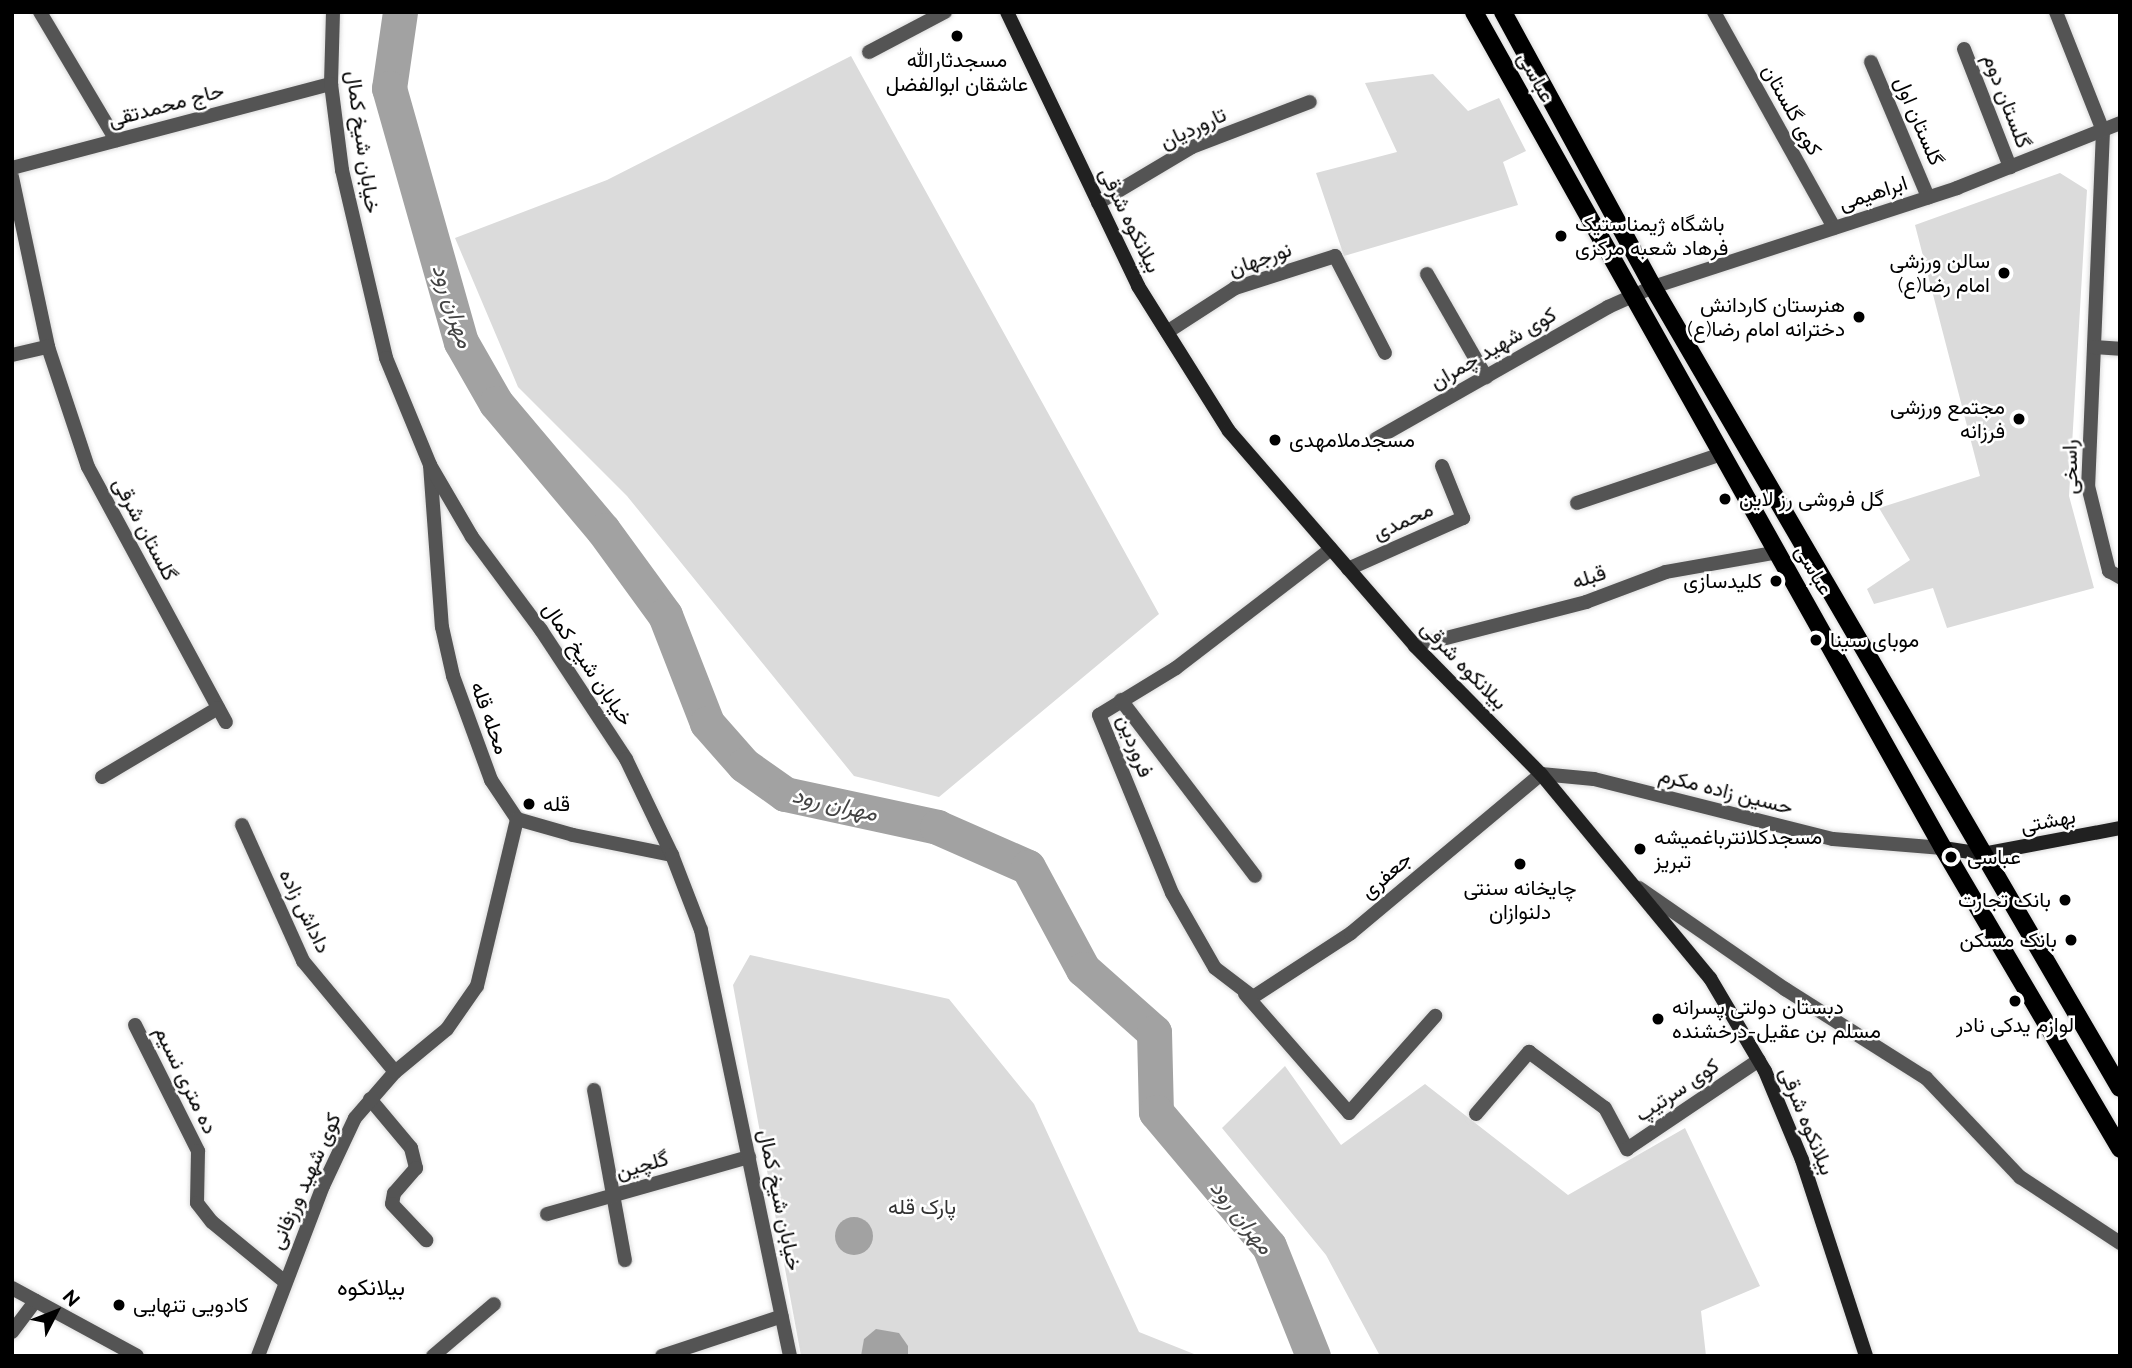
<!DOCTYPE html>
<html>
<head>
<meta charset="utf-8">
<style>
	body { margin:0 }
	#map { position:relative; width:2132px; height:1368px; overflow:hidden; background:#fff; font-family:Raleway,Vazirmatn,sans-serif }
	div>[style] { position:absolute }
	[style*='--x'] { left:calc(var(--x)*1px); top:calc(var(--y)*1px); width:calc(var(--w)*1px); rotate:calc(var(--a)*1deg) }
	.green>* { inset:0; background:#dbdbdb }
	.water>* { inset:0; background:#a2a2a2 }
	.round { border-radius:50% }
	.river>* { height:35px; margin:-17.5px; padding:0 17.5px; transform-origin:17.5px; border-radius:17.5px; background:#a2a2a2 }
	.roads { filter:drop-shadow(0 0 2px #dbdbdb) drop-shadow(0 0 2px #dbdbdb) }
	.minor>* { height:14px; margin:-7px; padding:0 7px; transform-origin:7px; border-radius:7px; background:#545454 }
	.tertiary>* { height:14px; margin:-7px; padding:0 7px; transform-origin:7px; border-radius:7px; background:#545454 }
	.secondary>* { height:14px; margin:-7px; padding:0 7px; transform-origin:7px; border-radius:7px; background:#212121 }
	.primary>* { height:18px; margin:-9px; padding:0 9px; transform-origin:9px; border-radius:9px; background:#000 }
	.dots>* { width:19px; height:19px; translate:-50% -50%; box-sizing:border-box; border:4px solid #fff; border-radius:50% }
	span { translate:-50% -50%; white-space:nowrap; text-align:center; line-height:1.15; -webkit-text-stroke:5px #fff; paint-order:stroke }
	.poi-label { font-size:21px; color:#000 }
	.left { translate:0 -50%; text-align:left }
	.right { translate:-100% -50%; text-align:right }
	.street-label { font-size:21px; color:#000 }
	.park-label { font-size:21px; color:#323232 }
	.water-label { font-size:23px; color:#434343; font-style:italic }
	.neighbourhood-label { font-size:23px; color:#000 }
	.frame { position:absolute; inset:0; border:14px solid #000; pointer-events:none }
	.north { position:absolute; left:21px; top:1277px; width:70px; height:70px; -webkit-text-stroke:5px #fff; paint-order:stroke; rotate:48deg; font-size:19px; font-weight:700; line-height:28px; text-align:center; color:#000 }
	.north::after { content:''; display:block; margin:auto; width:24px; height:32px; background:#000; clip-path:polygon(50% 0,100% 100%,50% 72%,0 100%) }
</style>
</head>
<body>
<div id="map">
	<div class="green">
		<i style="clip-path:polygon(851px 56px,1159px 614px,939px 797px,854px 776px,627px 496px,518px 387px,455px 238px,607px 180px)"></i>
		<i style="clip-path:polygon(1433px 74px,1468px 111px,1499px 98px,1526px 151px,1503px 162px,1518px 205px,1344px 256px,1316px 173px,1397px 152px,1365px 83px)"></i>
		<i style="clip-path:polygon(2060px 173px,2087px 190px,2069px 496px,2094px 588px,1947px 628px,1933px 588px,1874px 604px,1867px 589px,1910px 560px,1879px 508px,1980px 476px,1915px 225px)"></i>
		<i style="clip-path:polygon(750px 955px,949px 999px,1034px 1104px,1139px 1332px,1199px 1356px,801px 1356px,733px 985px)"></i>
		<i style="clip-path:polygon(1285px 1066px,1341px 1145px,1425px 1084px,1568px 1195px,1685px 1128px,1760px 1286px,1701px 1311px,1706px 1356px,1380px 1356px,1326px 1255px,1222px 1128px)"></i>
	</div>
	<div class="water">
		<i class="round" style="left:835px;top:1217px;width:38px;height:38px"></i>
		<i style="clip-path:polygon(876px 1329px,899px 1333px,908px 1346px,908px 1356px,861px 1356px,864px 1339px)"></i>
	</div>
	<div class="river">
		<i style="--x:400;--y:12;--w:77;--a:98.2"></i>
		<i style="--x:389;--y:88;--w:264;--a:74.2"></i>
		<i style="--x:461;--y:342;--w:70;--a:60.2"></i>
		<i style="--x:496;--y:403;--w:166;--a:49.9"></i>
		<i style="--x:603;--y:530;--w:105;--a:53.9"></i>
		<i style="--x:665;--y:615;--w:116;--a:68.7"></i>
		<i style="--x:707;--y:723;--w:56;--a:48.6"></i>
		<i style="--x:744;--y:765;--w:50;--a:35.3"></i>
		<i style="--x:785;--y:794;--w:156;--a:12.2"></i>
		<i style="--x:937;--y:827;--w:99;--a:23.7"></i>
		<i style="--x:1028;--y:867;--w:116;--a:61.7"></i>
		<i style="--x:1083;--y:969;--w:95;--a:41.6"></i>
		<i style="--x:1154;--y:1032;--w:80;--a:88.6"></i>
		<i style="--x:1156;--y:1112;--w:175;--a:49.9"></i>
		<i style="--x:1269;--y:1246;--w:118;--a:68.2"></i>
	</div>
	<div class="roads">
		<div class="minor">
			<i style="--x:40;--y:12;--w:149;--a:59.3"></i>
			<i style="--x:1714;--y:12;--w:247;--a:60.9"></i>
			<i style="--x:2056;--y:12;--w:128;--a:68.4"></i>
			<i style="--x:2103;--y:131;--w:355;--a:92.4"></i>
			<i style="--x:2088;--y:486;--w:88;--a:76.1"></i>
			<i style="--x:2109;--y:571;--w:13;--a:29"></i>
			<i style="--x:1964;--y:49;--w:127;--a:68.7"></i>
			<i style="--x:869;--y:52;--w:86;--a:-27.8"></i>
			<i style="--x:1871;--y:62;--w:147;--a:67.1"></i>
			<i style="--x:12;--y:168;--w:330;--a:-14.8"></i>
			<i style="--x:12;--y:177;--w:174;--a:78"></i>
			<i style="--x:48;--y:347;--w:126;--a:71.6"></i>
			<i style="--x:88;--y:467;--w:290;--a:61.6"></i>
			<i style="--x:1098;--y:203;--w:109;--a:-30.8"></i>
			<i style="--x:1192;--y:147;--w:126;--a:-20.9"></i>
			<i style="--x:1427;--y:274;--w:119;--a:60.2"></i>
			<i style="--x:1167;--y:332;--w:81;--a:-32.9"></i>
			<i style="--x:1235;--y:288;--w:105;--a:-17.7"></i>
			<i style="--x:1335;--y:256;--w:109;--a:62.7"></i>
			<i style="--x:2094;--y:347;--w:26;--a:4"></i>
			<i style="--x:12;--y:355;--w:37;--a:-13"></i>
			<i style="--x:1376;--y:439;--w:267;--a:-29.6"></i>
			<i style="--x:1608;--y:307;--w:49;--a:-24"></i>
			<i style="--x:430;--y:465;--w:162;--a:85.8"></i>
			<i style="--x:442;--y:627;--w:50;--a:77.3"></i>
			<i style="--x:453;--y:676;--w:111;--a:69.9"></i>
			<i style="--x:491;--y:780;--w:47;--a:56.3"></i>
			<i style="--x:517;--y:819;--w:58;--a:15.9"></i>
			<i style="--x:573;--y:835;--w:101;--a:11.4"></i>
			<i style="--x:1577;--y:503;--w:153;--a:-18.7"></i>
			<i style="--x:1331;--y:549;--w:195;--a:142.5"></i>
			<i style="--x:1176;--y:668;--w:90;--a:148.6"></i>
			<i style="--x:1099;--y:715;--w:192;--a:67.7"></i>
			<i style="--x:1172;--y:893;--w:86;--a:60.2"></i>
			<i style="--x:1215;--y:968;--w:48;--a:37.3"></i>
			<i style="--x:1253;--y:997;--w:117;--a:-33.1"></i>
			<i style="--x:1351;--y:933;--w:248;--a:-39.9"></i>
			<i style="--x:1541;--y:774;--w:53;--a:5.4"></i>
			<i style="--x:1594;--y:779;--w:246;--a:14.1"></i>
			<i style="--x:1833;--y:839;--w:110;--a:4.7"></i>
			<i style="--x:1348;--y:569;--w:126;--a:-23.9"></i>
			<i style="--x:1463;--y:518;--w:56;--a:-112"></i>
			<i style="--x:1415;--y:646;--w:177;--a:-14.4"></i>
			<i style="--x:1586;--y:602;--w:85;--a:-20.6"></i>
			<i style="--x:1666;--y:572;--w:114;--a:-10.1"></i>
			<i style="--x:1121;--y:700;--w:221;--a:52.7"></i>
			<i style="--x:102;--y:777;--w:135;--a:-30.7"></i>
			<i style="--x:242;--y:825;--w:149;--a:65.8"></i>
			<i style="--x:303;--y:961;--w:144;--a:50.3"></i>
			<i style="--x:1639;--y:888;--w:178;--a:34.7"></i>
			<i style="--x:1785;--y:989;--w:167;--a:32.3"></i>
			<i style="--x:1926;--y:1078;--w:137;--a:46.5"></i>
			<i style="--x:2020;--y:1177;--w:120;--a:33.4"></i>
			<i style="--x:1245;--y:994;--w:158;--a:48.8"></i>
			<i style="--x:1349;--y:1113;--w:130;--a:-48.4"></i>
			<i style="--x:135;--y:1025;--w:141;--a:63.4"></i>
			<i style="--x:198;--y:1151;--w:52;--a:91.1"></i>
			<i style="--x:197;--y:1203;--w:24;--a:52"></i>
			<i style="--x:212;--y:1222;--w:94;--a:39.4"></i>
			<i style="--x:594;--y:1090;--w:173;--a:79.7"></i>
			<i style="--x:370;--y:1099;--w:64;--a:50.1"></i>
			<i style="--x:411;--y:1148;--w:21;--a:76"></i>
			<i style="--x:416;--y:1168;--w:33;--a:131"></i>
			<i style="--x:394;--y:1193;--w:11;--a:100"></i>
			<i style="--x:392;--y:1204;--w:50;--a:46.6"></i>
			<i style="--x:1476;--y:1114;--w:82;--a:-49.5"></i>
			<i style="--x:1529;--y:1052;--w:94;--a:36.4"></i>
			<i style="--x:1605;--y:1108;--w:47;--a:61.8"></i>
			<i style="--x:1627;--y:1149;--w:159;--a:-34"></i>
			<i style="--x:547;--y:1214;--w:210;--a:-15.8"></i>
			<i style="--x:12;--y:1332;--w:39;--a:-53"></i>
			<i style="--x:258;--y:1356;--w:182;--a:-69.1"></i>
			<i style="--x:323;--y:1186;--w:75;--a:-64.8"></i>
			<i style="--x:355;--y:1118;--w:61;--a:-49"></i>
			<i style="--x:395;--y:1072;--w:67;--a:-39.6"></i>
			<i style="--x:447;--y:1029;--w:52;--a:-55.1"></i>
			<i style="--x:477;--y:986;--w:172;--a:-76.5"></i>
			<i style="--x:433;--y:1356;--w:80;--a:-40.4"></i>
			<i style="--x:662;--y:1356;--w:126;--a:-18.4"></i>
		</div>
		<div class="tertiary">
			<i style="--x:333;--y:12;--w:72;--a:91.6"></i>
			<i style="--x:331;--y:84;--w:87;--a:82.7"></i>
			<i style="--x:342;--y:170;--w:193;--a:76.8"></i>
			<i style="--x:386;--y:358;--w:116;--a:67.6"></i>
			<i style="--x:430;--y:465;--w:83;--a:59.7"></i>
			<i style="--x:472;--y:537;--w:116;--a:53.4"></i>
			<i style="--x:541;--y:630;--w:154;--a:56.6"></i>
			<i style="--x:626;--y:759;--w:106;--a:64.4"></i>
			<i style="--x:672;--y:855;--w:80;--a:68.9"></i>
			<i style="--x:701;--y:930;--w:435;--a:78.2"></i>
			<i style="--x:1653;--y:287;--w:320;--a:-18"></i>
			<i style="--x:1957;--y:188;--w:175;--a:-21.7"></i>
			<i style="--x:12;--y:1288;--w:142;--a:28.5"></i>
		</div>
		<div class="secondary">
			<i style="--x:1007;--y:12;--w:304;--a:64.4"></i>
			<i style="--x:1138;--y:286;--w:171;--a:57.9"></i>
			<i style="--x:1229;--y:431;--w:284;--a:49.1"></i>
			<i style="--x:1415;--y:646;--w:180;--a:45.5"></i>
			<i style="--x:1541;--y:774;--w:265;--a:50.4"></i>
			<i style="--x:1710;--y:978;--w:108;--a:59.4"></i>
			<i style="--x:1765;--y:1071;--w:96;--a:67.4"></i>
			<i style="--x:1802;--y:1160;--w:206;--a:71.9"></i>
			<i style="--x:1943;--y:848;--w:40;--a:8.5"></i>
			<i style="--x:1983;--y:854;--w:139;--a:-10.7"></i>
		</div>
		<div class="primary">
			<i style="--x:1474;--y:12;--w:959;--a:60.71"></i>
			<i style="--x:1943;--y:848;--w:349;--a:59.5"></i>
			<i style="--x:1503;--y:12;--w:313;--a:61.4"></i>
			<i style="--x:1653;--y:287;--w:927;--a:59.76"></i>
		</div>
	</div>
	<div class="dots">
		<i style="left:957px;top:36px;background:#000"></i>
		<i style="left:1561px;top:236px;background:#000"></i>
		<i style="left:2004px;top:273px;background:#000"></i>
		<i style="left:1859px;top:317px;background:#000"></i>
		<i style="left:2019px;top:419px;background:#000"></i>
		<i style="left:1275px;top:440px;background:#000"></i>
		<i style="left:1725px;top:499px;background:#000"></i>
		<i style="left:1776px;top:581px;background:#000"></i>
		<i style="left:1816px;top:640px;background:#000"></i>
		<i style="left:529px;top:804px;background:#000"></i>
		<i style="left:1640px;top:849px;background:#000"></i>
		<i style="left:1951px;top:857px;background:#000"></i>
		<i style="left:1520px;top:864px;background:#000"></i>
		<i style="left:2065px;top:900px;background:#000"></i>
		<i style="left:2071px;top:940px;background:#000"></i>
		<i style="left:2015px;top:1001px;background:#000"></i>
		<i style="left:1658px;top:1019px;background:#000"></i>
		<i style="left:119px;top:1305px;background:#000"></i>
	</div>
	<div class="poi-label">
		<span style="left:957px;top:72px">مسجدثارالله<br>عاشقان ابوالفضل</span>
		<span class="left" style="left:1575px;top:236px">باشگاه ژیمناستیک<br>فرهاد شعبه مرکزی</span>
		<span class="right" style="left:1990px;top:273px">سالن ورزشی<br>امام رضا(ع)</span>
		<span class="right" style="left:1845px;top:317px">هنرستان کاردانش<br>دخترانه امام رضا(ع)</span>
		<span class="right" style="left:2005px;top:419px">مجتمع ورزشی<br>فرزانه</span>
		<span class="left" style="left:1289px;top:440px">مسجدملامهدی</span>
		<span class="left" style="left:1739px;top:499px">گل فروشی رز لاین</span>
		<span class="right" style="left:1762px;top:581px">کلیدسازی</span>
		<span class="left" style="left:1830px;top:640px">موبای سینا</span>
		<span class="left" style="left:543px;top:804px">قله</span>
		<span class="left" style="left:1654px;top:849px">مسجدکلانترباغمیشه<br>تبریز</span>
		<span class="left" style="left:1967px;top:857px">عباسی</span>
		<span style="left:1520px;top:900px">چایخانه سنتی<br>دلنوازان</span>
		<span class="right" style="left:2051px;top:900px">بانک تجارت</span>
		<span class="right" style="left:2057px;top:940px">بانک مسکن</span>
		<span class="left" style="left:1672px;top:1019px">دبستان دولتی پسرانه<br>مسلم بن عقیل-درخشنده</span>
		<span style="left:2015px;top:1025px">لوازم یدکی نادر</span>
		<span class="left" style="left:133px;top:1305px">کادویی تنهایی</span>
	</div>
	<div class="street-label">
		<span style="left:1536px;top:77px;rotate:61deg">عباسى</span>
		<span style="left:2007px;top:101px;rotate:69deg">گلستان دوم</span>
		<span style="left:166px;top:105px;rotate:-15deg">حاج محمدتقی</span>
		<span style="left:1792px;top:110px;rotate:61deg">کوی گلستان</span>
		<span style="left:1919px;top:121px;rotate:67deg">گلستان اول</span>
		<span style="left:1193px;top:128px;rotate:-25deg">تاروردیان</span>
		<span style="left:363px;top:142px;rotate:82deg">خیابان شیخ کمال</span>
		<span style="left:1873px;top:193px;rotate:-18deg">ابراهیمی</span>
		<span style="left:1130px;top:220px;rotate:64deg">بیلانکوه شرقی</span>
		<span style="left:1260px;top:259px;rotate:-19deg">نورجهان</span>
		<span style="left:1493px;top:348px;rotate:-30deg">کوی شهید چمران</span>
		<span style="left:2070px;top:467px;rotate:-91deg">راسخی</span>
		<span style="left:1403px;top:521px;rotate:-24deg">محمدی</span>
		<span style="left:145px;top:529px;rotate:62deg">گلستان شرقی</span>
		<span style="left:1814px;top:570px;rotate:60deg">عباسى</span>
		<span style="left:1589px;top:577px;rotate:-18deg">قبله</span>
		<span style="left:588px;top:664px;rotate:56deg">خیابان شیخ کمال</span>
		<span style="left:1464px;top:665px;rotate:46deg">بیلانکوه شرقی</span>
		<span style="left:490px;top:718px;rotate:70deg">محله قله</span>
		<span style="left:1135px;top:746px;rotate:69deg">فروردین</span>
		<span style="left:1726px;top:791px;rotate:14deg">حسین زاده مکرم</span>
		<span style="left:2048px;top:821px;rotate:-11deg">بهشتی</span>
		<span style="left:1386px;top:875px;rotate:-41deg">جعفری</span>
		<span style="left:305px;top:911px;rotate:64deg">داداش زاده</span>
		<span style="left:186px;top:1080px;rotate:64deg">ده متری نسیم</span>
		<span style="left:1677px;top:1090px;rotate:-34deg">کوی سرتیپ</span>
		<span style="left:1807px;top:1121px;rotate:68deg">بیلانکوه شرقی</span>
		<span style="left:642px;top:1165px;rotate:-16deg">گلچین</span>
		<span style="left:305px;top:1181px;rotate:-66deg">کوی شهید ورزفانی</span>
		<span style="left:780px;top:1200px;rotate:78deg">خیابان شیخ کمال</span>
	</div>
	<div class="park-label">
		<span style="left:922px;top:1207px">پارک قله</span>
	</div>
	<div class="water-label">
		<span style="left:453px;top:306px;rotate:72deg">مهران رود</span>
		<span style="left:835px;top:804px;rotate:13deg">مهران رود</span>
		<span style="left:1242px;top:1217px;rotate:52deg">مهران رود</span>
	</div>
	<div class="neighbourhood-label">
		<span style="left:371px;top:1287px">بیلانکوه</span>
	</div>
	<div class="frame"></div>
	<div class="north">N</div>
</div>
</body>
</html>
